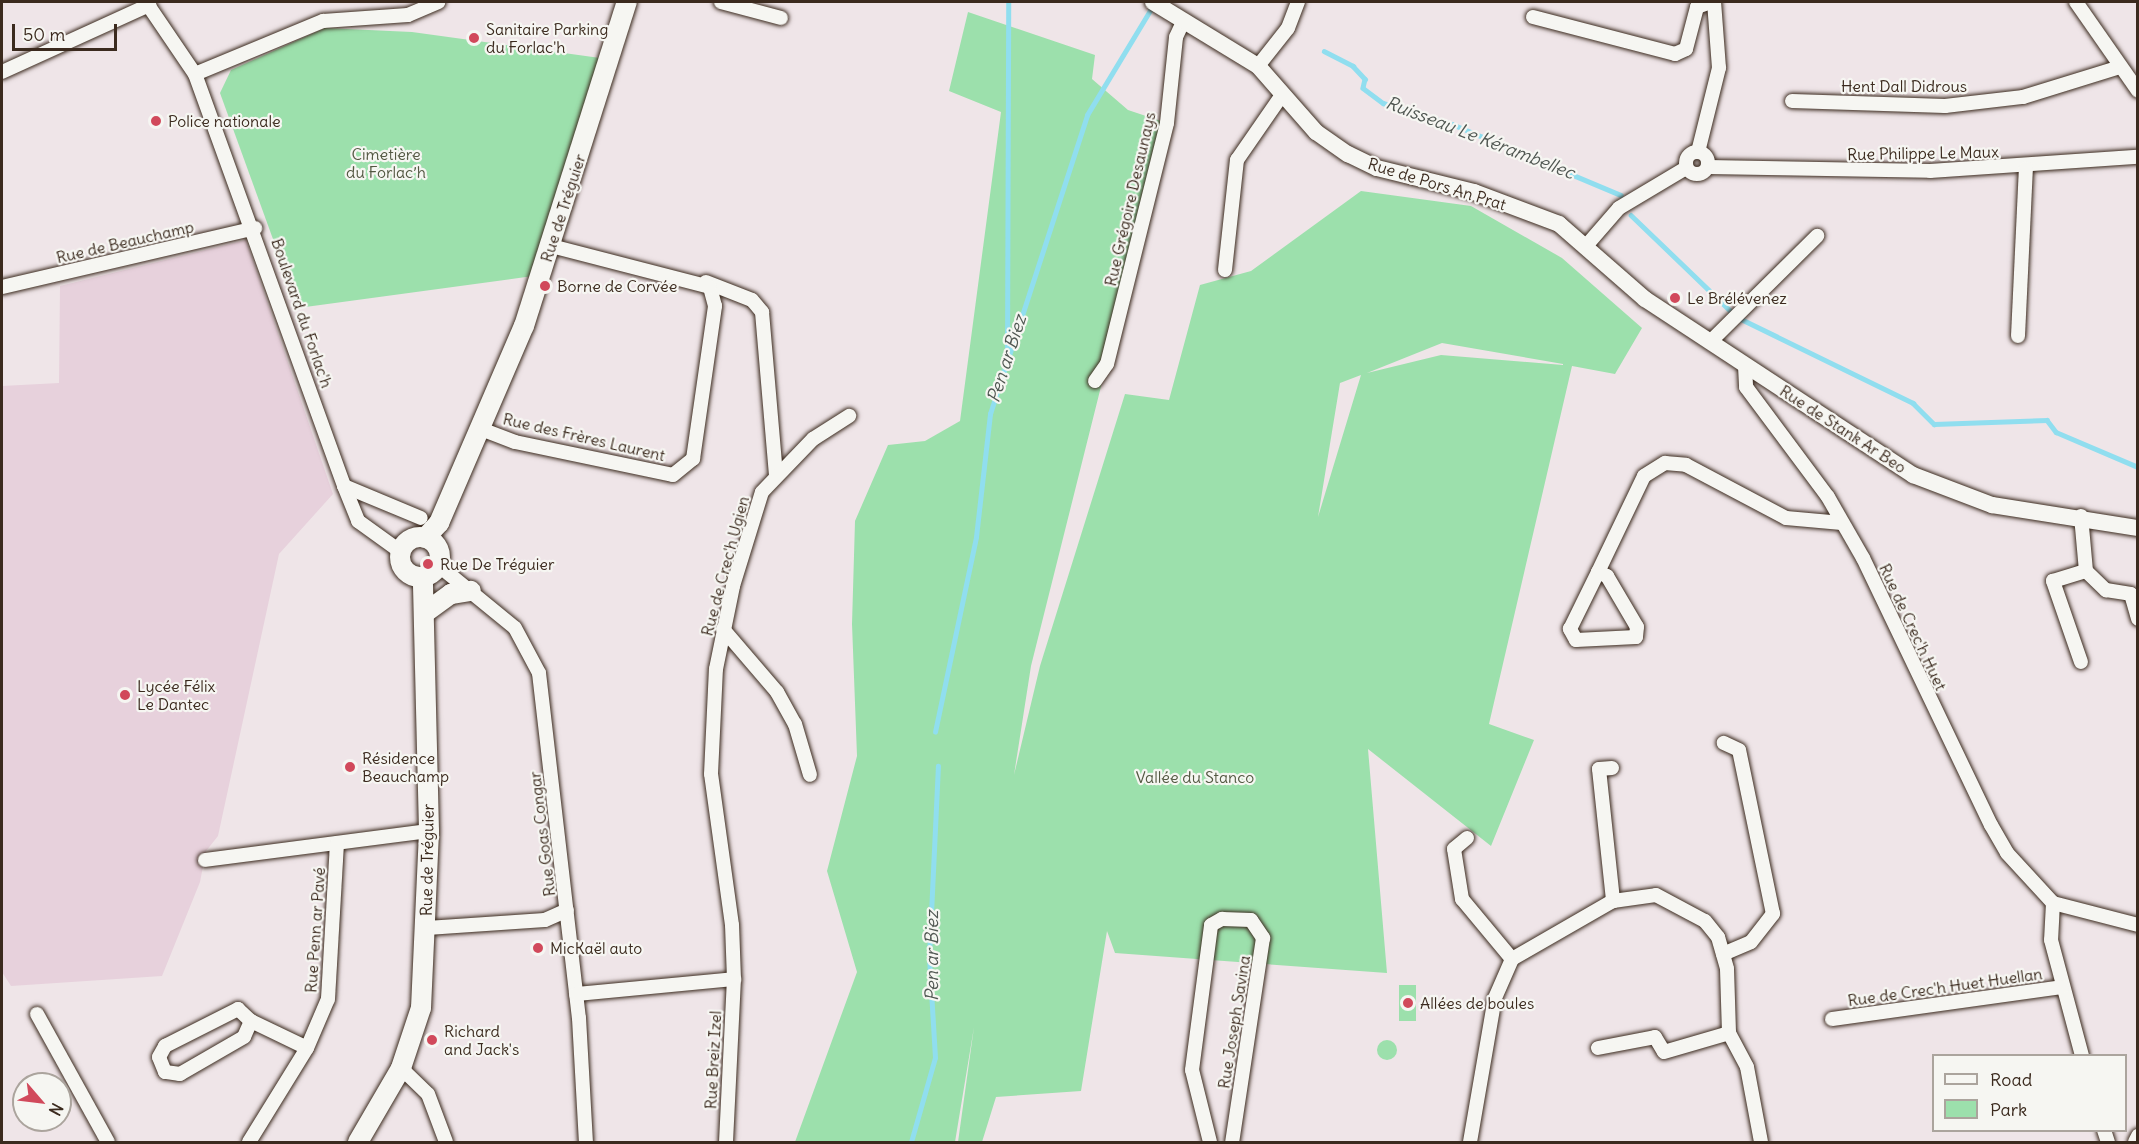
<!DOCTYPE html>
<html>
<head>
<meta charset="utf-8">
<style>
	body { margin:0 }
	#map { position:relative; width:2139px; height:1144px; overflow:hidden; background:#efe5e8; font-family:Delius,sans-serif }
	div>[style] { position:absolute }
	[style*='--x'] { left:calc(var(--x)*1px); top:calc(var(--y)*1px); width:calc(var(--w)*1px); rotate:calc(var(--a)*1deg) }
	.built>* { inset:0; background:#e7d1dc }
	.green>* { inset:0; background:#9ce0ac; transform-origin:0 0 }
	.round { border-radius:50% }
	.stream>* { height:4.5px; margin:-2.25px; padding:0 2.25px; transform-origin:2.25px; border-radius:2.25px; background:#90deef }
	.roads { filter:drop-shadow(0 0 2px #3b2a1e) drop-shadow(0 0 2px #3b2a1e) }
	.minor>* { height:14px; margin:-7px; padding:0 7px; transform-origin:7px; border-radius:7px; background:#f6f6f2 }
	.minor>.ring { margin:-7px; padding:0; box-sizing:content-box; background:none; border:14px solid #f6f6f2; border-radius:50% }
	.tertiary>* { height:16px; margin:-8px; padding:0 8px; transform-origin:8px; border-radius:8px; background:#f6f6f2 }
	.secondary>* { height:20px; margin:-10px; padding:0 10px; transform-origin:10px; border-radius:10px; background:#f6f6f2 }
	.secondary>.ring { margin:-10px; padding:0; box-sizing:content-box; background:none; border:20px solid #f6f6f2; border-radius:50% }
	.dots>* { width:16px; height:16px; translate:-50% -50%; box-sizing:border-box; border:3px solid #f6f6f2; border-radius:50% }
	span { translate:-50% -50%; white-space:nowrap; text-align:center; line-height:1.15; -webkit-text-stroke:4.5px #f6f6f2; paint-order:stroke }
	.poi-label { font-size:16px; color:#3b2a1e }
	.left { translate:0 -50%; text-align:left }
	.street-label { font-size:16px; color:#3b2a1e }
	.park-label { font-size:16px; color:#535842 }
	.water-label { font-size:18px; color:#505752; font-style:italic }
	.frame { position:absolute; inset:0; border:3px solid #3b2a1e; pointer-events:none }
	.legend { position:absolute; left:1932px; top:1054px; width:195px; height:78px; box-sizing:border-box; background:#f6f6f2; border:2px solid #aba49d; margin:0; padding:8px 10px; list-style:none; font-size:18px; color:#3b2a1e }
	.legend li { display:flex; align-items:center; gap:12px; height:30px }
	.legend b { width:30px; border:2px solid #aba49d }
	.north { position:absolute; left:12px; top:1072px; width:60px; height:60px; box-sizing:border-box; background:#f6f6f2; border:2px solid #aba49d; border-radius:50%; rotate:118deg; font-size:16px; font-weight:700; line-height:24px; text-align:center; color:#3b2a1e }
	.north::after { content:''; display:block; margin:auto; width:21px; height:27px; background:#d1495b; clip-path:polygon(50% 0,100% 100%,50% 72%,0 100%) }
	.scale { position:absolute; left:12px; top:24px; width:105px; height:27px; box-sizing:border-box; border:3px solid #3b2a1e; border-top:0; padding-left:8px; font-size:18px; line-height:21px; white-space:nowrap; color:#3b2a1e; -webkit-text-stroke:4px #f6f6f2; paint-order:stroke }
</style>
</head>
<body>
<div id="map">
	<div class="built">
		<i style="clip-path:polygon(246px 240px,333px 494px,279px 554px,218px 836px,206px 851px,200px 882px,162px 976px,11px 986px,2px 972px,2px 386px,59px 383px,60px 286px)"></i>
	</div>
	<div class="green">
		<i style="clip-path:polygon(evenodd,968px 12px,1095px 55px,1092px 79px,1128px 110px,1167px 123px,1031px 666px,1014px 775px,1040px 666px,1125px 394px,1169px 400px,1200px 285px,1251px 271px,1361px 191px,1471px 206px,1562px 258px,1642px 328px,1615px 374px,1572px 366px,1489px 724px,1534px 740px,1491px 846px,1368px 749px,1387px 973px,1115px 953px,1107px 931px,1081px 1091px,996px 1097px,982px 1142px,958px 1142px,974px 1027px,955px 1142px,795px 1142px,857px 972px,827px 871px,857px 756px,852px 624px,855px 521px,888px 445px,925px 441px,960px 421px,1001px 112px,949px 91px,968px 12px,1442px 343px,1563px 364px,1563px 365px,1441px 355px,1367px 373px,1442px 343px,968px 12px,1361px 375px,1318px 517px,1340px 383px,1361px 375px)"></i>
		<i style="clip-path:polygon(325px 28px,412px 32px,600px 58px,533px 276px,298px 308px,220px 93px,231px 70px)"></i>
		<i style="left:1399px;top:985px;width:17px;height:36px"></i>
		<i class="round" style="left:1377px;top:1040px;width:20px;height:20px"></i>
	</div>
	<div class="stream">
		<i style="--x:1324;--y:51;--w:33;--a:27"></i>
		<i style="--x:1353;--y:66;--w:18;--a:47"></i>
		<i style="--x:1365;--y:79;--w:9;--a:103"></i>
		<i style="--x:1363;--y:88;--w:25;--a:37"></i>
		<i style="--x:1383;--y:103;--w:72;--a:16.9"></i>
		<i style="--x:1452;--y:124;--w:183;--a:22.8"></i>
		<i style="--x:1631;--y:215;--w:144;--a:43.9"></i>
		<i style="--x:1739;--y:318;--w:194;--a:26"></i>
		<i style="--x:1913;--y:403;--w:30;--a:45"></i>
		<i style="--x:1934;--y:424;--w:113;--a:-2"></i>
		<i style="--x:2047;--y:420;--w:15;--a:53"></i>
		<i style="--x:2056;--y:432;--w:89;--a:23.1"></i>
		<i style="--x:1007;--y:356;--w:354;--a:-89.8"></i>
		<i style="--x:935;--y:732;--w:199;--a:-78.1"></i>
		<i style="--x:976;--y:537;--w:124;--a:-83.5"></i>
		<i style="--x:990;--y:414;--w:314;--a:-72"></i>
		<i style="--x:1087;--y:115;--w:124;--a:-58.9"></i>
		<i style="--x:911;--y:1142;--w:87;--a:-74.1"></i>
		<i style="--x:935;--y:1058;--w:102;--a:-93.4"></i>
		<i style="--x:929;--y:956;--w:190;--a:-87.3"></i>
	</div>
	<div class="roads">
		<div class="minor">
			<i style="--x:146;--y:2;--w:87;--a:55.8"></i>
			<i style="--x:195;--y:74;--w:438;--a:70.1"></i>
			<i style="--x:344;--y:486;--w:83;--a:22.6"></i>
			<i style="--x:721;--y:2;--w:62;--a:14.9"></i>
			<i style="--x:2076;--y:2;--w:108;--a:55.1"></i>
			<i style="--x:1533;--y:17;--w:147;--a:14.6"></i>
			<i style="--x:1675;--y:54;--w:12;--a:-24"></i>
			<i style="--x:1686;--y:49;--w:43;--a:-75.3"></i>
			<i style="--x:1697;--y:7;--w:15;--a:-20"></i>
			<i style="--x:1258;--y:66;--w:48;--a:-51.7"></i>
			<i style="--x:1288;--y:28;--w:28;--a:-69"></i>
			<i style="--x:2;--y:72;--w:162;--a:-24.5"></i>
			<i style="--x:195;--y:74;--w:139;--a:-22.5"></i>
			<i style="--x:323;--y:21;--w:85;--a:-4"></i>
			<i style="--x:408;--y:15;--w:33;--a:-23"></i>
			<i style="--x:1792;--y:101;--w:153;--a:1.9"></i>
			<i style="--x:1945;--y:106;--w:79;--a:-6.6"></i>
			<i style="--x:2023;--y:97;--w:102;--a:-17.2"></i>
			<i class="ring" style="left:1686px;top:152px;width:8px;height:8px"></i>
			<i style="--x:1698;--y:152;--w:87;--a:-76"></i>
			<i style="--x:1719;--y:68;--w:66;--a:-94.3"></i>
			<i style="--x:1708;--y:167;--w:222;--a:1"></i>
			<i style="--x:1930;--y:171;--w:208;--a:-3.9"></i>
			<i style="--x:1586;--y:246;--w:50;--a:-49"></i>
			<i style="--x:1619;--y:208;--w:78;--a:-30.8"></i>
			<i style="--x:1225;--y:270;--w:111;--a:-83.8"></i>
			<i style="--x:1237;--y:160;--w:79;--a:-55.3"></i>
			<i style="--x:706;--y:282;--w:49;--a:21.4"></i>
			<i style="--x:752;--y:300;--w:16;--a:50"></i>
			<i style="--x:762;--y:312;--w:163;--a:85.1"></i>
			<i style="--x:2;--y:287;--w:260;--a:-13.1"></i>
			<i style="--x:2018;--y:336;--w:168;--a:-87.3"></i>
			<i style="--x:1710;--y:342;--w:151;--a:-44.7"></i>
			<i style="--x:1745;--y:366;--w:21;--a:87"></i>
			<i style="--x:1746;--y:387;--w:137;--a:53.3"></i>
			<i style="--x:1828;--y:497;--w:70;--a:60.2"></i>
			<i style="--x:1863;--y:558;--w:296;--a:64.4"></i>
			<i style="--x:1991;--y:825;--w:32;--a:60"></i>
			<i style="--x:2007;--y:853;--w:68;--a:47.4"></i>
			<i style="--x:1095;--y:381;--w:21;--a:-55"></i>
			<i style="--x:1107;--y:364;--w:248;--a:-76"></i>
			<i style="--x:1167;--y:123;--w:86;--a:-84"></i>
			<i style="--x:1176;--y:37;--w:17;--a:-65"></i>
			<i style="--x:481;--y:429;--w:36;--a:21"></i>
			<i style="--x:515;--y:442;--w:161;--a:11.8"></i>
			<i style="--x:673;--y:475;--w:26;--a:-39"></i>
			<i style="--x:693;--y:459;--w:155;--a:-81.8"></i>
			<i style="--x:715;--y:306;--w:20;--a:-105"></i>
			<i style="--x:710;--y:287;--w:164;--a:-165.5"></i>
			<i style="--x:344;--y:486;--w:38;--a:68"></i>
			<i style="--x:358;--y:521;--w:53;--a:35.8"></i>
			<i style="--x:2081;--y:516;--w:55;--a:84.8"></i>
			<i style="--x:2086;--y:571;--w:28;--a:44"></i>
			<i style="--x:2106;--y:590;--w:25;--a:9"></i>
			<i style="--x:2131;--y:594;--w:26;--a:74"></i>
			<i style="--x:438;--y:565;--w:99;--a:39.3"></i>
			<i style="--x:515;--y:628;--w:51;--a:61.9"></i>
			<i style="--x:539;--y:673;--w:347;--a:83.4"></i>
			<i style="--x:579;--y:1018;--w:124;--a:86.8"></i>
			<i style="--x:1598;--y:572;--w:10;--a:24"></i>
			<i style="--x:1607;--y:576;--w:59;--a:59.5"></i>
			<i style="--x:1637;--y:627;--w:10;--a:96"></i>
			<i style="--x:1636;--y:637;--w:60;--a:177.1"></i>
			<i style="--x:1576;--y:640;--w:13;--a:-119"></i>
			<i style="--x:1570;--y:629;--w:64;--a:-63.8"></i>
			<i style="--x:1598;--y:572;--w:106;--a:-64.4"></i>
			<i style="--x:1644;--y:476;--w:25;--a:-32"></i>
			<i style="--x:1665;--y:463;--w:21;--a:5"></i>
			<i style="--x:1686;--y:465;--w:113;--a:27.9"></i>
			<i style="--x:1786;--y:518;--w:56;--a:5.1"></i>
			<i style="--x:723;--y:629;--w:83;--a:49.4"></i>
			<i style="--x:777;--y:692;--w:37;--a:61"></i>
			<i style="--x:795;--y:724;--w:53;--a:73.6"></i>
			<i style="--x:2081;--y:662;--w:86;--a:-109.1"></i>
			<i style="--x:2053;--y:581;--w:34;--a:-17"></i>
			<i style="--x:1612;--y:768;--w:13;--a:176"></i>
			<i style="--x:1599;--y:769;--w:133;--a:83.9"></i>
			<i style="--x:1467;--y:838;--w:17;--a:140"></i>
			<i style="--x:1454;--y:849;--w:51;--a:80.9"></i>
			<i style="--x:1462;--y:899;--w:78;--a:50.2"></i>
			<i style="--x:205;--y:860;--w:226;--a:-7.4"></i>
			<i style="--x:2053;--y:903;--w:37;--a:93"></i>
			<i style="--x:2051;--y:940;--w:120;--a:75"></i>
			<i style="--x:2053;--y:903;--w:88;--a:14.5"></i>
			<i style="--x:427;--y:928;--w:118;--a:-3.9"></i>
			<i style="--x:545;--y:920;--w:24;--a:-24"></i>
			<i style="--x:1723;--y:954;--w:30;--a:-23"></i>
			<i style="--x:1751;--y:942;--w:36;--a:-52"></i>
			<i style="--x:1773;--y:914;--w:167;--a:-101.7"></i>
			<i style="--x:1739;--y:750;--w:17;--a:-155"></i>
			<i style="--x:576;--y:994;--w:159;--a:-5.4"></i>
			<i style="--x:238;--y:1009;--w:18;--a:43"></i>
			<i style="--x:251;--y:1021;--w:17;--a:114"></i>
			<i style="--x:244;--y:1037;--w:74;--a:150"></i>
			<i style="--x:180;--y:1074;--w:15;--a:-172"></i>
			<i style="--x:165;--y:1072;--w:16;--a:-112"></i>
			<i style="--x:159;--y:1057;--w:13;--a:-61"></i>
			<i style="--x:165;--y:1046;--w:82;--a:-26.9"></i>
			<i style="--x:37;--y:1014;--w:146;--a:61"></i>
			<i style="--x:1832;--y:1019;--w:232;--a:-7.9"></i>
			<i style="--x:251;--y:1021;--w:62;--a:25.7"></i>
			<i style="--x:1598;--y:1048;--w:58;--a:-10.9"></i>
			<i style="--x:1655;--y:1037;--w:17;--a:59"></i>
			<i style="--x:1664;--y:1052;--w:68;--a:-16.3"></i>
			<i style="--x:401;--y:1068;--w:37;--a:44"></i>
			<i style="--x:428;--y:1094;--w:51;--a:69.4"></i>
			<i style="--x:2104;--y:1130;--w:13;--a:72"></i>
			<i style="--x:249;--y:1142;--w:110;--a:-58.3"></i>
			<i style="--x:307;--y:1048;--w:53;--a:-66.8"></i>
			<i style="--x:328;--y:999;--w:156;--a:-86.7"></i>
			<i style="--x:726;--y:1142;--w:163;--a:-87.2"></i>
			<i style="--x:734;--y:979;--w:54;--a:-92.1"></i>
			<i style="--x:732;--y:925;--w:152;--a:-97.9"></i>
			<i style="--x:711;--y:774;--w:105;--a:-87.3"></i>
			<i style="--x:716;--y:669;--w:85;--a:-78.4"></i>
			<i style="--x:733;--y:586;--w:98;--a:-72.9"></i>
			<i style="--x:762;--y:492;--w:74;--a:-46.1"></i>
			<i style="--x:813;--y:439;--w:43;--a:-32.6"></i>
			<i style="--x:1210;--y:1142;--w:74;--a:-104"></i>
			<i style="--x:1192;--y:1070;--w:146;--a:-82.5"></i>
			<i style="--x:1211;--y:925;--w:13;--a:-29"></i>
			<i style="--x:1222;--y:919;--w:29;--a:2"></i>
			<i style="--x:1251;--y:920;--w:22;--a:56"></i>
			<i style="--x:1263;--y:938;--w:206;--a:98.6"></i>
			<i style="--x:1470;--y:1142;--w:146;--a:-80.2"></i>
			<i style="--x:1495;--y:998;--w:43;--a:-66.4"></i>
			<i style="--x:1512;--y:959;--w:116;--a:-29.9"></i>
			<i style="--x:1613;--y:901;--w:43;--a:-7.9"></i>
			<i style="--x:1656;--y:895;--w:55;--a:28"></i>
			<i style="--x:1705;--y:921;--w:21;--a:51"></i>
			<i style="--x:1718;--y:937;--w:33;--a:74"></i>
			<i style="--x:1727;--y:969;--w:64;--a:88.2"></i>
			<i style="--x:1729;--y:1033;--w:38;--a:62"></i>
			<i style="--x:1747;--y:1067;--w:76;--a:79.4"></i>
			<i style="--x:2135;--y:1142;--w:7;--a:-63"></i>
		</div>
		<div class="tertiary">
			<i style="--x:1153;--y:2;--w:123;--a:31.4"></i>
			<i style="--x:1258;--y:66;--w:88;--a:48.7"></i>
			<i style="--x:1316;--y:132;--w:39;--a:35"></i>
			<i style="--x:1348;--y:154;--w:32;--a:26"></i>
			<i style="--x:1377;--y:168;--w:100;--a:13.9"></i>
			<i style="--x:1474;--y:192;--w:91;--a:20.6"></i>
			<i style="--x:1559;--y:224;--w:114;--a:41.1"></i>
			<i style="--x:1645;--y:299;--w:321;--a:33.3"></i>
			<i style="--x:1913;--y:475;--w:85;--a:20.8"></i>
			<i style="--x:1992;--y:505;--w:148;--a:9"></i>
		</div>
		<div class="secondary">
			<i class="ring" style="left:400px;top:537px;width:20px;height:20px"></i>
			<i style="--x:425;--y:538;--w:21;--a:-47"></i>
			<i style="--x:439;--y:523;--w:215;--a:-66.7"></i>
			<i style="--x:524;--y:326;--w:340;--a:-72.4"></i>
			<i style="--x:426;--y:612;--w:31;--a:-36"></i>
			<i style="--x:451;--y:594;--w:20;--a:-9"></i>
			<i style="--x:358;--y:1142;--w:86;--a:-59.8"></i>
			<i style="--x:401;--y:1068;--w:63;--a:-71.6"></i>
			<i style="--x:421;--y:1008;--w:177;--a:-87.4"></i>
			<i style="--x:429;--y:831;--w:254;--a:-91.4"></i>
		</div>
	</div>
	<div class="dots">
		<i style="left:474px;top:38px;background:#d1495b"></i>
		<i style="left:156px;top:121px;background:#d1495b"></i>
		<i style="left:545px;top:286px;background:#d1495b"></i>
		<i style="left:1675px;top:298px;background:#d1495b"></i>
		<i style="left:428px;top:564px;background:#d1495b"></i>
		<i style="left:125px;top:695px;background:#d1495b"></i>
		<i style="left:350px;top:767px;background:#d1495b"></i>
		<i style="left:538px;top:948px;background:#d1495b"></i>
		<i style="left:1408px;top:1003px;background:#d1495b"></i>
		<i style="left:432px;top:1040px;background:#d1495b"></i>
	</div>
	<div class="poi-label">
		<span class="left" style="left:486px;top:38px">Sanitaire Parking<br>du Forlac'h</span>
		<span class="left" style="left:168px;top:121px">Police nationale</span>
		<span class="left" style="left:557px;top:286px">Borne de Corvée</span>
		<span class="left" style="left:1687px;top:298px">Le Brélévenez</span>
		<span class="left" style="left:440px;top:564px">Rue De Tréguier</span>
		<span class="left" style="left:137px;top:695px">Lycée Félix<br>Le Dantec</span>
		<span class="left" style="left:362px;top:767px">Résidence<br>Beauchamp</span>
		<span class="left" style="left:550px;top:948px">MicKaël auto</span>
		<span class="left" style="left:1420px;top:1003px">Allées de boules</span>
		<span class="left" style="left:444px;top:1040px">Richard<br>and Jack's</span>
	</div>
	<div class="street-label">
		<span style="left:1904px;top:86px">Hent Dall Didrous</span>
		<span style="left:1923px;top:153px;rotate:-1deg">Rue Philippe Le Maux</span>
		<span style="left:1437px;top:184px;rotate:17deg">Rue de Pors An Prat</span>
		<span style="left:1130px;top:199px;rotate:-77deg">Rue Grégoire Desaunays</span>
		<span style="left:563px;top:208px;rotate:-72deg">Rue de Tréguier</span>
		<span style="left:125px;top:242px;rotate:-13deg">Rue de Beauchamp</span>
		<span style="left:302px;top:313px;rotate:71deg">Boulevard du Forlac'h</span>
		<span style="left:1843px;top:429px;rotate:33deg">Rue de Stank Ar Beo</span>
		<span style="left:584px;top:437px;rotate:13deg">Rue des Frères Laurent</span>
		<span style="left:725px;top:566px;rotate:-75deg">Rue de Crec'h Ugien</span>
		<span style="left:1913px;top:627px;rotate:65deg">Rue de Crec'h Huet</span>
		<span style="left:542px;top:834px;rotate:-97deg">Rue Goas Congar</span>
		<span style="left:427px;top:860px;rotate:-89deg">Rue de Tréguier</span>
		<span style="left:315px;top:930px;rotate:-86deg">Rue Penn ar Pavé</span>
		<span style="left:1945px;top:987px;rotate:-8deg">Rue de Crec'h Huet Huellan</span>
		<span style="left:1234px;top:1022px;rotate:-81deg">Rue Joseph Savina</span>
		<span style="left:713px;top:1060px;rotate:-87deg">Rue Breiz Izel</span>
	</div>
	<div class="park-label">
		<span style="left:386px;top:163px">Cimetière<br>du Forlac’h</span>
		<span style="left:1195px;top:777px">Vallée du Stanco</span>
	</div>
	<div class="water-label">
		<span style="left:1480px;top:138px;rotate:21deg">Ruisseau Le Kérambellec</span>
		<span style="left:1007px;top:359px;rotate:-72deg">Pen ar Biez</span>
		<span style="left:932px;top:956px;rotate:-90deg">Pen ar Biez</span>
	</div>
	<div class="frame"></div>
	<ul class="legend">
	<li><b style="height:8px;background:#f6f6f2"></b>Road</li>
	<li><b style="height:16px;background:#9ce0ac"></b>Park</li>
	</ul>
	<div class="north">N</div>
	<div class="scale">50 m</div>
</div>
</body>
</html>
